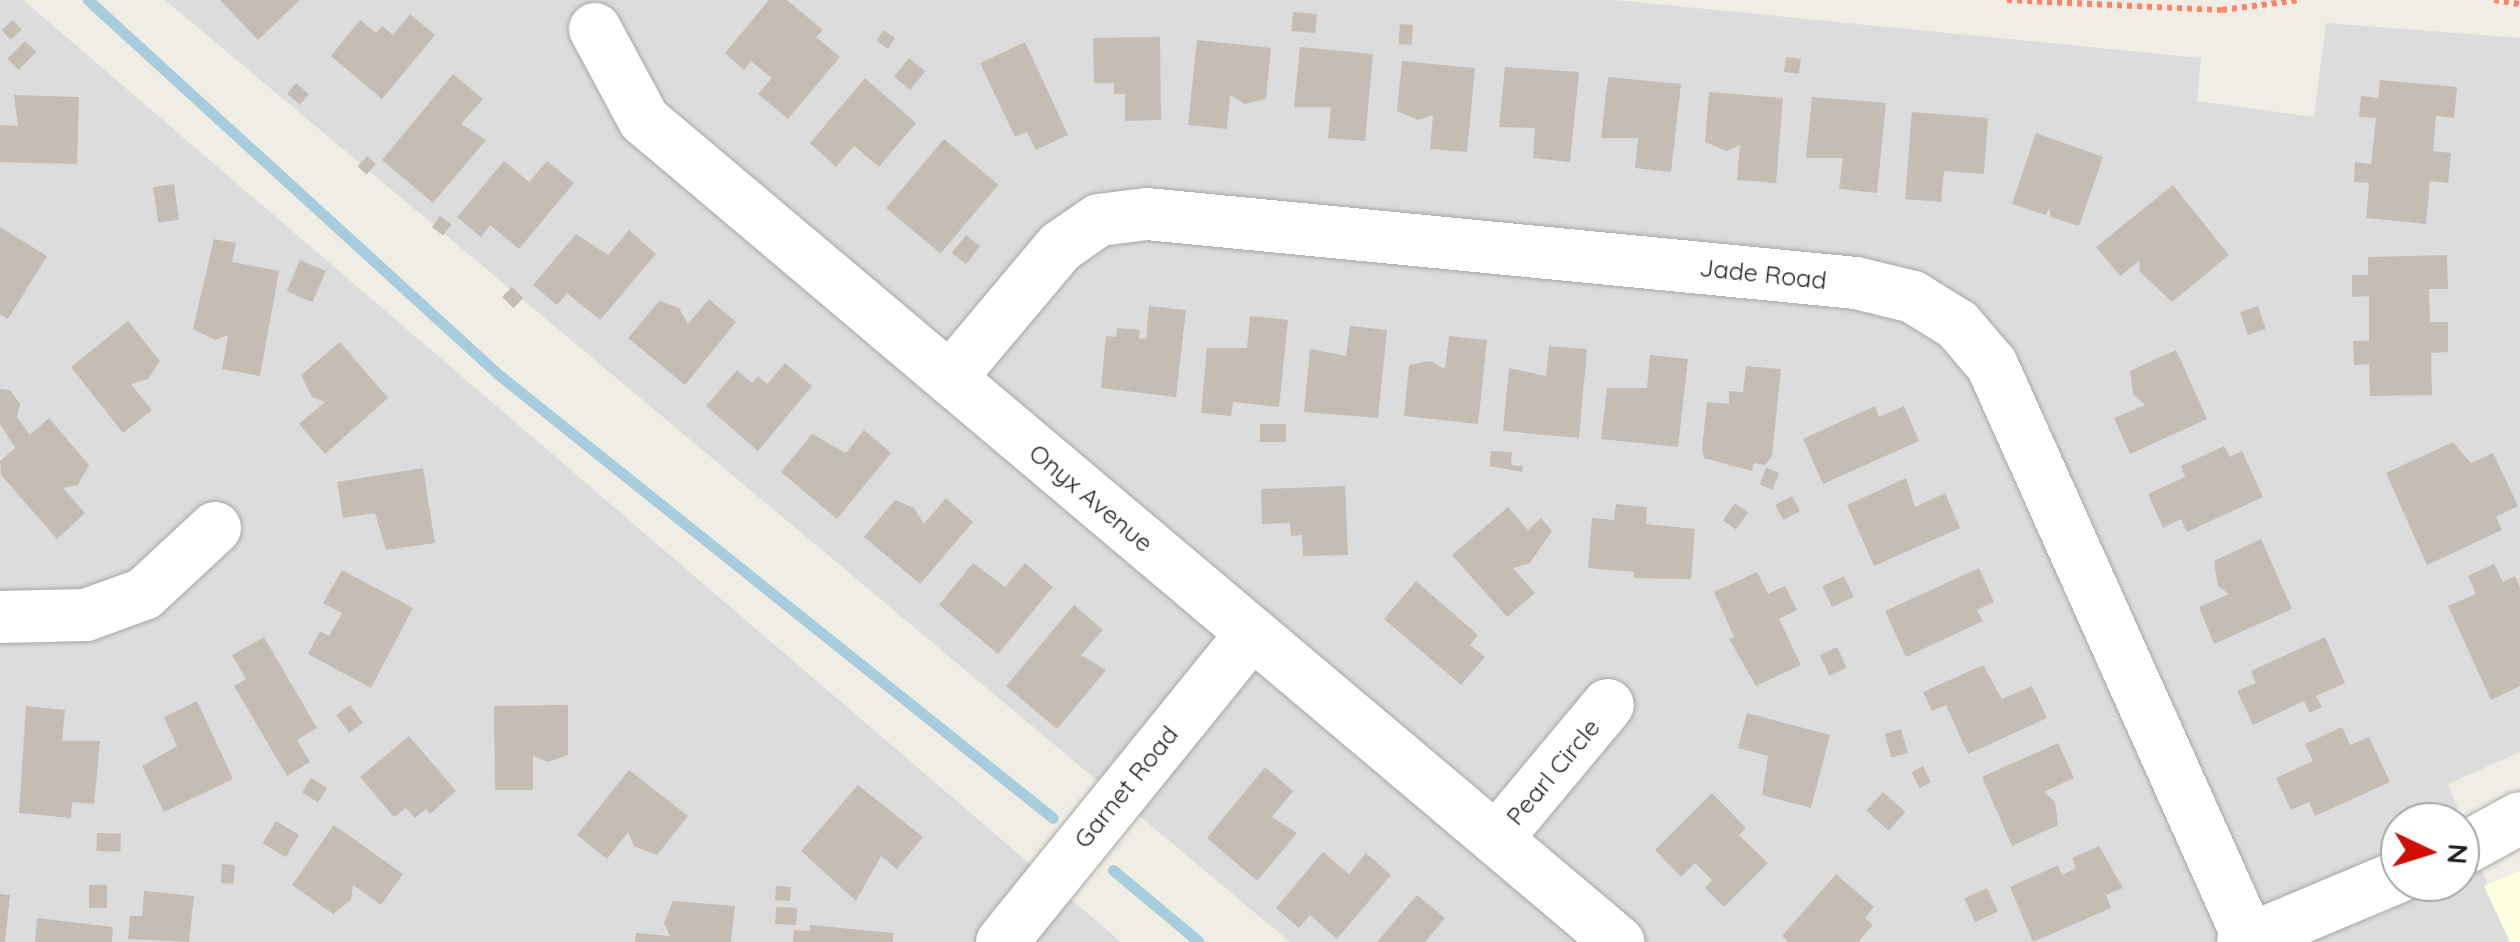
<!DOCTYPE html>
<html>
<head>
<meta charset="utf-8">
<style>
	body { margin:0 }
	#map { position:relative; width:2520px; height:942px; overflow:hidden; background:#f0ede5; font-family:Quicksand,sans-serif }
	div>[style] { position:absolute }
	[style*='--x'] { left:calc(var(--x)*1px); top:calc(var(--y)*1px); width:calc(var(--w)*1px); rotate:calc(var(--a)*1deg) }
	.residential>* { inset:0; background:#dddcdc }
	.education>* { inset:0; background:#fdffdf }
	.stream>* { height:11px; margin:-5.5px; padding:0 5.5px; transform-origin:5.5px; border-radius:5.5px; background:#a5cdde }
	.building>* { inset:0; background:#c5bcb4; transform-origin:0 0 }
	.path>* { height:6px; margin-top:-3px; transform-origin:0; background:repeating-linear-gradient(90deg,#fc846a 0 5px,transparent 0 10px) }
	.roads { filter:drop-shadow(0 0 2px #a6a6a6) drop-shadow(0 0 2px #a6a6a6) }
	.minor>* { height:52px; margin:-26px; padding:0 26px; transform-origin:26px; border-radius:26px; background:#fff }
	span { translate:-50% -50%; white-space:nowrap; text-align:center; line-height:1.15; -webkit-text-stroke:9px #fff; paint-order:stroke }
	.street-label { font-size:25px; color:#1f1f1f }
	.north { position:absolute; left:2380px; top:802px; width:100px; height:100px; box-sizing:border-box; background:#fff; border:2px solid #a5a5a5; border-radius:50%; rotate:94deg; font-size:28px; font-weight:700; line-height:40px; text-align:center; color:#1f1f1f }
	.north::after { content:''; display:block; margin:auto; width:35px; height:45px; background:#ce0f00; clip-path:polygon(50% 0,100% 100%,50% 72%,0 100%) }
</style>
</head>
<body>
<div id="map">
	<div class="residential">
		<i style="clip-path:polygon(0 0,23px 0,1121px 942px,0 942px)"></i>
		<i style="clip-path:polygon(evenodd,165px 0,1615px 0,2201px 58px,2197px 101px,2314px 117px,2326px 23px,2520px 38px,2520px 752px,2448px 784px,2510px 942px,1290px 942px,165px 0,2400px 822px,2460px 822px,2460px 882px,2400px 882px,2400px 822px)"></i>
	</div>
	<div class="education">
		<i style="clip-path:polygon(2520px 871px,2520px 942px,2510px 942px,2484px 886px)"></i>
	</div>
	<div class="stream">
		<i style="--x:88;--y:0;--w:556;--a:42.38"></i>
		<i style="--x:499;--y:375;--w:709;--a:38.65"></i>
		<i style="--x:1113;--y:870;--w:112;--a:39.9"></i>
	</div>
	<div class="building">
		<i style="clip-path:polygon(220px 0,300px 0,258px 40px)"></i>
		<i style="clip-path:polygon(769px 0,787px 0,823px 30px,816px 37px,840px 57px,788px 119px,758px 94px,772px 78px,751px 61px,744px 70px,725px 53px)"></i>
		<i style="left:1293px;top:12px;width:24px;height:19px;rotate:5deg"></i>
		<i style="clip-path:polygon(410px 14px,435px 35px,382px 99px,331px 56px,360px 20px,376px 33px,382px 26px,393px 35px)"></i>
		<i style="left:13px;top:20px;width:13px;height:15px;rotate:48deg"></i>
		<i style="left:1400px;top:24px;width:13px;height:20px;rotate:4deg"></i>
		<i style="left:884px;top:30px;width:14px;height:13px;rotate:36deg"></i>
		<i style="clip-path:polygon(1160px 37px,1161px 120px,1125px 121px,1125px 94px,1114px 94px,1114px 83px,1094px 83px,1093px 38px)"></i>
		<i style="clip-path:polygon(1197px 40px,1271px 48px,1266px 99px,1245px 104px,1230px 95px,1227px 129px,1188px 125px)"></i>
		<i style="left:25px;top:41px;width:16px;height:25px;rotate:45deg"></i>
		<i style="clip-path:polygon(1025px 42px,1068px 135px,1036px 150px,1027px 132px,1015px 137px,980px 63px)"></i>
		<i style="clip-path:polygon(1300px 47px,1373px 54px,1365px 141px,1328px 138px,1331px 107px,1294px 107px)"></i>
		<i style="left:1786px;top:57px;width:15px;height:15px;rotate:8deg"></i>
		<i style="left:909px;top:58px;width:21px;height:24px;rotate:39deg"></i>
		<i style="clip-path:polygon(1402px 61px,1475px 68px,1467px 152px,1430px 149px,1433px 115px,1418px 120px,1397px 111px)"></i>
		<i style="clip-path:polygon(1505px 67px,1579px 72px,1570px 162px,1533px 158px,1535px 128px,1499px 127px)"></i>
		<i style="clip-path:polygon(453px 74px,483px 99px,461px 124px,486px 140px,433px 203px,382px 160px)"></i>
		<i style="clip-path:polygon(1608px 77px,1681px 84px,1671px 172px,1635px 168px,1638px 138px,1601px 138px)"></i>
		<i style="clip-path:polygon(865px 78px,916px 123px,879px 167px,854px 146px,836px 167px,810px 143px)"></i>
		<i style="clip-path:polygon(2380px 80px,2457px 87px,2454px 118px,2436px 116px,2433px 151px,2451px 153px,2448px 183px,2430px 181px,2426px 224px,2366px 218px,2369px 183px,2354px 182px,2355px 162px,2371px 164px,2376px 118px,2359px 117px,2361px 96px,2378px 98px)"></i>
		<i style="left:296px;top:83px;width:17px;height:14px;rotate:40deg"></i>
		<i style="clip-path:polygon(1709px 92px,1783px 98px,1776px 183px,1737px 180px,1740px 145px,1727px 151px,1705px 142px)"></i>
		<i style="clip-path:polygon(14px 95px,79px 97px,77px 164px,0 162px,0 125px,18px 126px)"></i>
		<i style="clip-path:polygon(1812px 97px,1886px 103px,1877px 193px,1839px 189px,1843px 158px,1806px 158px)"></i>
		<i style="clip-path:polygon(1912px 112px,1988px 118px,1984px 174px,1944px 171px,1941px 202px,1905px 199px)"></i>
		<i style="clip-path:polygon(2036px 133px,2103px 157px,2079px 226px,2051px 217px,2049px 208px,2046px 215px,2012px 204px)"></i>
		<i style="left:944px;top:139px;width:71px;height:90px;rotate:40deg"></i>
		<i style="left:367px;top:156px;width:12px;height:14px;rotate:42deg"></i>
		<i style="clip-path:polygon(504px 161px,529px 182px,547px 161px,574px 183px,519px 249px,490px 225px,481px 237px,457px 217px)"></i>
		<i style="left:174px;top:184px;width:36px;height:21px;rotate:82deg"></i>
		<i style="clip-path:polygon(2173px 185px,2229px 255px,2172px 302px,2140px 272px,2139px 261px,2120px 276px,2096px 247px)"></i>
		<i style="left:440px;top:216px;width:14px;height:14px;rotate:36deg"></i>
		<i style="clip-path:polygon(0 227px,47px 256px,8px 319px,0 314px)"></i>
		<i style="clip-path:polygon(629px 230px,656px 254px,600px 320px,567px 293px,557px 305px,533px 285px,576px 234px,608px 255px)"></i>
		<i style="left:966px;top:235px;width:18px;height:23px;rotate:38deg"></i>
		<i style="clip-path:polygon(214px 239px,236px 243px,232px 262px,279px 271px,260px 376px,222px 369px,228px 335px,215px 340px,193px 329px)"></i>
		<i style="clip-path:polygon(2447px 255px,2448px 289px,2429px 289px,2430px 322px,2448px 322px,2448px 352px,2431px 353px,2432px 395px,2370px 396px,2369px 364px,2354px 365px,2353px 341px,2369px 341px,2369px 296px,2352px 297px,2352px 275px,2368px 275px,2368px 257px)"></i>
		<i style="left:300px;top:260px;width:28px;height:34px;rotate:23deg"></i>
		<i style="left:512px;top:287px;width:16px;height:14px;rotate:45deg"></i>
		<i style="clip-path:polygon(709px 299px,736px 322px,685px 385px,628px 338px,659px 301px,679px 308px,688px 324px)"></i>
		<i style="clip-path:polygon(1149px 306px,1186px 310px,1176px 397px,1101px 388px,1106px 336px,1116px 337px,1117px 328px,1140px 330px,1139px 338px,1146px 339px)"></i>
		<i style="left:2258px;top:306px;width:24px;height:19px;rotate:71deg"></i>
		<i style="clip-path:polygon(1250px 316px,1288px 320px,1279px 407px,1233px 402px,1231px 416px,1201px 413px,1207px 348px,1247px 348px)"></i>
		<i style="clip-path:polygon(128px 321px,160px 361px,148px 379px,131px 384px,152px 410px,123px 433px,71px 367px)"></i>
		<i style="clip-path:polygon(1350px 326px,1387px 330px,1378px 418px,1304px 412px,1310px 349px,1346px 356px)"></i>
		<i style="clip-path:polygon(1449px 336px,1487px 340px,1478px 424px,1404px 416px,1409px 365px,1430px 361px,1445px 369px)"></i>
		<i style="clip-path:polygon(340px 342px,388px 398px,325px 454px,299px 424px,325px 402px,312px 397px,301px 375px)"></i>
		<i style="clip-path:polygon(1549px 346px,1587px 349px,1579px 438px,1503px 431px,1509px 368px,1546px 376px)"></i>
		<i style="clip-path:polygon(2176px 350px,2207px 419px,2130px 454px,2114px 418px,2145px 405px,2133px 394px,2130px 371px)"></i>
		<i style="clip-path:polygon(1650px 355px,1688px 359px,1678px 447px,1601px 439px,1607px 388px,1647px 388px)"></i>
		<i style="clip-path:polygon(785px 363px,812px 386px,758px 451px,706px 406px,737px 370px,752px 383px,758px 376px,767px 384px)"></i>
		<i style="clip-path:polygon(1746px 366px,1781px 369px,1772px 456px,1765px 465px,1754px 463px,1752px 471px,1704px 458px,1702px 449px,1707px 402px,1729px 404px,1729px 391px,1743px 392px)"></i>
		<i style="clip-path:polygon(0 389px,10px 390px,20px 404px,17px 417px,30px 435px,49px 418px,89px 465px,78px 485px,63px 488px,85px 513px,57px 539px,1px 475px,0 461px,15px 448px,0 424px)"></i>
		<i style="clip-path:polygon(1875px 406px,1879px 417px,1904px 406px,1919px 441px,1823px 484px,1803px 439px)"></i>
		<i style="left:1260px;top:424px;width:26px;height:18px"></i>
		<i style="clip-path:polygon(864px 430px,891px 453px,837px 519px,781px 472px,812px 434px,846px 453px)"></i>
		<i style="clip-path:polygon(2453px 442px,2471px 463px,2493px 453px,2518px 506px,2496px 517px,2502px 530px,2427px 565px,2386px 473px)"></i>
		<i style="clip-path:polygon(2224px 446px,2230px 457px,2242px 451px,2263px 497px,2187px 532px,2181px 519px,2163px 528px,2148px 494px,2185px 477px,2181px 466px)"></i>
		<i style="clip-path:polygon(1491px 451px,1512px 452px,1511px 465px,1523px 466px,1522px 472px,1490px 466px)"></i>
		<i style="clip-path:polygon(423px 468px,435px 543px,386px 550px,375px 513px,343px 518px,337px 482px)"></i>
		<i style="left:1766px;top:468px;width:14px;height:18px;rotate:21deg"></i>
		<i style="clip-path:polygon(1906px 478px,1915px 507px,1945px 493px,1960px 528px,1874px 566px,1847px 505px)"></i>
		<i style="clip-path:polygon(1345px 486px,1348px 555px,1303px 556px,1302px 535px,1291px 536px,1290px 523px,1262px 524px,1261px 489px)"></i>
		<i style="left:1792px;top:496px;width:17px;height:19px;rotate:62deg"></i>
		<i style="clip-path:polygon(946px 498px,973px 522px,920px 584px,864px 537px,895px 500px,914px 508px,924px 524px)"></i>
		<i style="left:1735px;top:503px;width:16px;height:21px;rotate:35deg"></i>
		<i style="clip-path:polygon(1616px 504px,1647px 507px,1646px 524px,1695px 529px,1691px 579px,1634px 578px,1634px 572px,1588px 568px,1592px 518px,1614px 520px)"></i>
		<i style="clip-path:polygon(1508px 507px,1528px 530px,1541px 518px,1552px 531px,1530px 563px,1513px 568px,1535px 593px,1507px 617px,1452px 555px)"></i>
		<i style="clip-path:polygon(2261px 539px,2292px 609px,2214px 644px,2199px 607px,2229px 594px,2218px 586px,2214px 561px)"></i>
		<i style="clip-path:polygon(973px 563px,1005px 587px,1025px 563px,1053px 587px,998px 654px,939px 605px)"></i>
		<i style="clip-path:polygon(2494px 564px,2503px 582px,2515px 576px,2520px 588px,2520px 686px,2491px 700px,2448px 606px,2476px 594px,2468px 576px)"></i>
		<i style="clip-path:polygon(1979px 568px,1994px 602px,1977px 610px,1983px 621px,1906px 657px,1885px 611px)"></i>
		<i style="clip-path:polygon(342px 570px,413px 608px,371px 688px,308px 654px,320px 631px,329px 636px,342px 613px,323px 603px)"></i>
		<i style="clip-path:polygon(1757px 572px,1768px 594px,1785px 586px,1797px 610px,1779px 619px,1801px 665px,1756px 686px,1729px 639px,1734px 637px,1714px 592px)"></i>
		<i style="left:1844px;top:576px;width:23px;height:24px;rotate:65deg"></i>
		<i style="clip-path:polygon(1416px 581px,1478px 635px,1470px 645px,1485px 657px,1461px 685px,1384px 619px)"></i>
		<i style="clip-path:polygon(1074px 605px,1103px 630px,1081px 655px,1106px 670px,1057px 729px,1006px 686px)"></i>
		<i style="clip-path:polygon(264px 637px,317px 728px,297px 740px,310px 762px,287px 776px,234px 686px,246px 679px,232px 655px)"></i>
		<i style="clip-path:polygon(2325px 637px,2345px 683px,2316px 696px,2322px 707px,2310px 713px,2304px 701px,2253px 725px,2237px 691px,2256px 683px,2251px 671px)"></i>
		<i style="left:1837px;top:647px;width:23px;height:19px;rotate:65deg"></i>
		<i style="clip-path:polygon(1983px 665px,2002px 699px,2032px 686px,2047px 718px,1968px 754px,1946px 705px,1932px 711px,1923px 692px)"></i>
		<i style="clip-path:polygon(197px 701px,233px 779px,164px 812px,142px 766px,177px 746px,164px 717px)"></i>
		<i style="left:350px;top:705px;width:22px;height:17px;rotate:54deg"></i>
		<i style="clip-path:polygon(568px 705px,568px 755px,548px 762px,533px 756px,533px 790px,495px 790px,494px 706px)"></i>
		<i style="clip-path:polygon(26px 706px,65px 710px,62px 741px,100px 741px,94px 804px,72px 802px,71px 818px,19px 813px)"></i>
		<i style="clip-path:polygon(1747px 713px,1830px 735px,1811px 808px,1762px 795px,1768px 756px,1738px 748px)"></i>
		<i style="clip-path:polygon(2342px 727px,2350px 745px,2369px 737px,2390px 782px,2315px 816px,2309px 802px,2291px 810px,2276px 778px,2313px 761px,2305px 744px)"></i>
		<i style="left:1901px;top:729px;width:25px;height:17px;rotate:74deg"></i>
		<i style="clip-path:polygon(409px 736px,456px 791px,430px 814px,426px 809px,415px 818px,406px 808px,394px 817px,360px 777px)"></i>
		<i style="clip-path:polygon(2058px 743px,2074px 778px,2044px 792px,2055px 802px,2058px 825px,2012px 846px,1982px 777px)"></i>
		<i style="left:1923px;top:766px;width:18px;height:13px;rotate:63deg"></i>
		<i style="clip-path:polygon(1265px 767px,1293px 791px,1272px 817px,1297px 833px,1257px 881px,1207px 838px)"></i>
		<i style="clip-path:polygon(629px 770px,688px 816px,657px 855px,634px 846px,628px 832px,607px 859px,577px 835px)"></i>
		<i style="left:311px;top:778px;width:19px;height:17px;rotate:32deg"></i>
		<i style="clip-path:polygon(858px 785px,923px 837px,897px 869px,881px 856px,856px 901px,801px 851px)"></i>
		<i style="left:1883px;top:792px;width:30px;height:25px;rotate:42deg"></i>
		<i style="clip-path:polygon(1712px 793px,1746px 828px,1739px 835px,1768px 863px,1724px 907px,1705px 888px,1712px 880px,1695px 863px,1681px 877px,1655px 850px)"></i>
		<i style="left:276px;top:821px;width:27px;height:26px;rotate:31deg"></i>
		<i style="clip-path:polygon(334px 825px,403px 874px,381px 905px,353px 885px,351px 900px,333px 914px,292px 885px)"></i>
		<i style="left:97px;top:833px;width:24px;height:18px;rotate:2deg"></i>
		<i style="clip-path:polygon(2099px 846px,2123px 888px,2106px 895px,2111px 908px,2033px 942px,2010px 887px,2058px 865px,2062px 875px,2076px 868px,2072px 858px)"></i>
		<i style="clip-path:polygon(1323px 852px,1349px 874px,1366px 853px,1391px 875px,1337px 939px,1310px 915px,1299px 928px,1276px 908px)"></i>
		<i style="left:222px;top:864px;width:13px;height:19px;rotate:4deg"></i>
		<i style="clip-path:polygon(1836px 874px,1874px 907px,1865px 918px,1873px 925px,1858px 942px,1789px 942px,1782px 936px)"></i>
		<i style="left:89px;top:885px;width:18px;height:23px"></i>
		<i style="left:776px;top:886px;width:15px;height:14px;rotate:4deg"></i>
		<i style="left:1987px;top:888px;width:26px;height:25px;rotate:65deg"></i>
		<i style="clip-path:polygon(144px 891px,194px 896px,189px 942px,128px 939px,130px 916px,142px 916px)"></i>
		<i style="clip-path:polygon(0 894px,10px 895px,5px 942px,0 942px)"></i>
		<i style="clip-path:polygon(1417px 895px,1445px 918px,1425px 942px,1377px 942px)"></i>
		<i style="clip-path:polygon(673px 901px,735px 906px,731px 942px,635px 942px,636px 933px,670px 936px,664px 923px)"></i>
		<i style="left:776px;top:907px;width:21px;height:17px;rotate:3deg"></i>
		<i style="clip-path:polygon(37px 918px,113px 927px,112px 942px,35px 942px)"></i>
		<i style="clip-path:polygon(810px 925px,893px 933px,893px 942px,793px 942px,794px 930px,810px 931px)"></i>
	</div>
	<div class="path">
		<i style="--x:2007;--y:0;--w:215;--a:2.7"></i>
		<i style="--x:2222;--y:10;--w:79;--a:-7.3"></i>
		<i style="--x:2494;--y:0;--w:26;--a:9"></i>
	</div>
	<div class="roads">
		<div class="minor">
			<i style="--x:595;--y:29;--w:103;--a:61.7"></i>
			<i style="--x:644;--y:120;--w:1275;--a:40.16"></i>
			<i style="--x:950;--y:378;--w:171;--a:-50"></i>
			<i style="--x:1060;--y:247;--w:47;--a:-34.7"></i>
			<i style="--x:1099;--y:220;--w:48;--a:-7.1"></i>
			<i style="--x:1147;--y:214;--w:712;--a:5.56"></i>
			<i style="--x:1856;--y:283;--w:59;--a:13.8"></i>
			<i style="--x:1913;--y:297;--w:53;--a:31.9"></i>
			<i style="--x:1958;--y:325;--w:52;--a:49.6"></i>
			<i style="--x:1992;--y:365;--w:629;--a:65.88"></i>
			<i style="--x:0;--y:617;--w:86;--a:-1.3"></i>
			<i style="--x:86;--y:615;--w:62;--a:-19.9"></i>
			<i style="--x:144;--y:594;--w:97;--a:-42.9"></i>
			<i style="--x:1497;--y:838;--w:173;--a:-50.2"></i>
			<i style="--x:2460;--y:851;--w:68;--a:-28.8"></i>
			<i style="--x:1002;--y:942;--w:397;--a:-51"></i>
			<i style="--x:2243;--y:942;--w:170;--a:-22.8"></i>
		</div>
	</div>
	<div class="street-label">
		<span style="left:1763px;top:274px;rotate:6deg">Jade Road</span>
		<span style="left:1091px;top:498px;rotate:40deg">Onyx Avenue</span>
		<span style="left:1553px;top:772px;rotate:-50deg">Pearl Circle</span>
		<span style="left:1126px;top:787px;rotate:-51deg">Garnet Road</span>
	</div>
	<div class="north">N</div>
</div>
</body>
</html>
